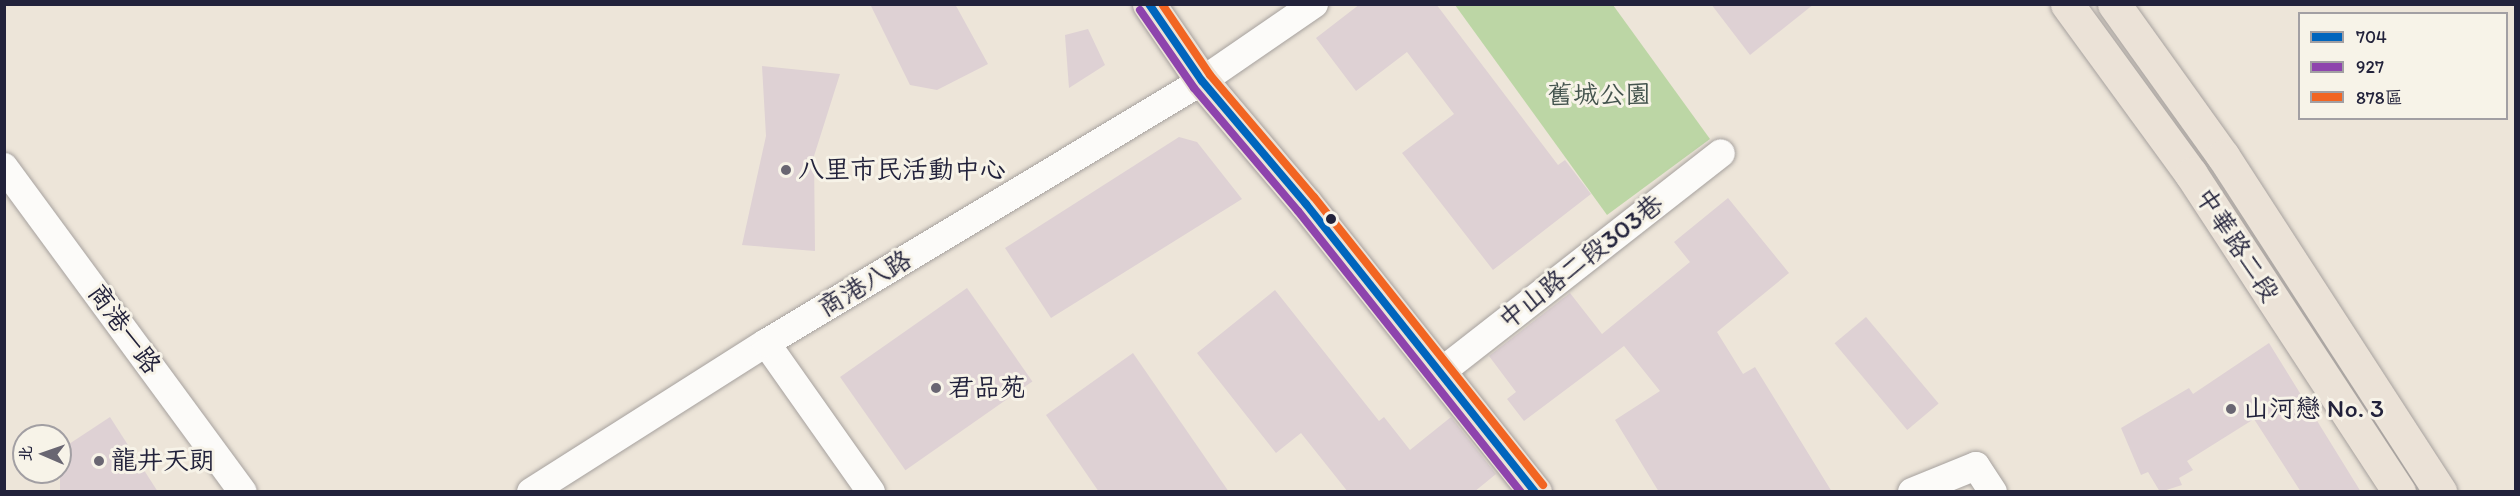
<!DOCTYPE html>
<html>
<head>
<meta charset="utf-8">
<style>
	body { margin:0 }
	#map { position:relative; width:2520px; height:496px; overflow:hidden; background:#ede5d9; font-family:Itim,"LXGW WenKai TC",sans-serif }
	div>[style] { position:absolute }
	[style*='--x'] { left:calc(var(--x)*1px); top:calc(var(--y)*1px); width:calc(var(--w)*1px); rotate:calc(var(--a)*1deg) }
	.green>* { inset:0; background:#bcd6a5 }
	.building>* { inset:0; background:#ded1d4; transform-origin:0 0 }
	.roads { filter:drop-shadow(0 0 2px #a6a19e) drop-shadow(0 0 2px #a6a19e) }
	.minor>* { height:28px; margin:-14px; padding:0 14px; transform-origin:14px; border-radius:14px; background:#fcfbf9 }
	.major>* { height:33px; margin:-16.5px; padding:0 16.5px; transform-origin:16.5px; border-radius:16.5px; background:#ebe2d7 }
	.bus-1>* { height:8px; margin:-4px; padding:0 4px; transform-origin:4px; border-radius:4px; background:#0065bd }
	.bus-2>* { height:8px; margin:-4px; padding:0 4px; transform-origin:4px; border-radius:4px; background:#8e44ad }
	.bus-3>* { height:8px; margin:-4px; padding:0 4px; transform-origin:4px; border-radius:4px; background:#f26522 }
	.dots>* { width:16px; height:16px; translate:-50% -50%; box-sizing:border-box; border:3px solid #f7f3e8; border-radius:50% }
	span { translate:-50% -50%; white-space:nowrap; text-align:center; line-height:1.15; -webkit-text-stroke:6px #f7f3e8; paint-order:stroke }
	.park-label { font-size:26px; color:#44544e }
	.poi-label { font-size:26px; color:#22223b }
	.left { translate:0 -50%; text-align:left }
	.street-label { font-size:26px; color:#22223b }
	.frame { position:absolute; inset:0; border:6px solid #22223b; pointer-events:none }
	.legend { position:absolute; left:2298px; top:12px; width:210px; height:108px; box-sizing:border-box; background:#f7f3e8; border:2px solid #a29fa3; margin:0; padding:8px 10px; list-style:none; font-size:18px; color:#22223b }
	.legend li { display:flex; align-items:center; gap:12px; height:30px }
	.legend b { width:30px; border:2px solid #a29fa3 }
	.north { position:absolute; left:12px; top:424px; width:60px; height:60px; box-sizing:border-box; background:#f7f3e8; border:2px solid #a29fa3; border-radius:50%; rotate:272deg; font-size:16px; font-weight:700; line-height:24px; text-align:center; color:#22223b }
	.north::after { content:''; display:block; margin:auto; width:21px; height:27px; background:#696672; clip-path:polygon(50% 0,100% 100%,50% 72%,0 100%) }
</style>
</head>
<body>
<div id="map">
	<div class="green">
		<i style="clip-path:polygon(1455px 5px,1613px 5px,1710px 139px,1607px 215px)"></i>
	</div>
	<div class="building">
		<i style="clip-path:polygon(870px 4px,955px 4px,988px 64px,937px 90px,910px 85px)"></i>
		<i style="clip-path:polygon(1360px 4px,1436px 4px,1558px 165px,1565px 160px,1591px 194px,1493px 270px,1402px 153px,1454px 114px,1407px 52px,1356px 91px,1316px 38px)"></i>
		<i style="clip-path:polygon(1711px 4px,1814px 4px,1750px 55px)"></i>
		<i style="clip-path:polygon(1088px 29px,1105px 65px,1069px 88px,1065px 35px)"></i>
		<i style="clip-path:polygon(762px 66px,840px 74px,814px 156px,815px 251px,742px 245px,766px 136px)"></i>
		<i style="clip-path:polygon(1179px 137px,1197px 142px,1242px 199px,1051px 318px,1005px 248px)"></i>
		<i style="clip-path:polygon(1728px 198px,1789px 273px,1717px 332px,1743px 374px,1755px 367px,1832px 492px,1659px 492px,1615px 420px,1660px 391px,1624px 346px,1524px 421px,1507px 399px,1516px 392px,1489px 356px,1570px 293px,1602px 334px,1690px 262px,1674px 242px)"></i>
		<i style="left:967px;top:288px;width:114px;height:155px;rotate:55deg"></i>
		<i style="clip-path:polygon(1275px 290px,1379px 421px,1384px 417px,1410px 450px,1451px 417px,1496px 474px,1474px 492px,1348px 492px,1301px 433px,1276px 453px,1197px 353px)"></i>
		<i style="left:1866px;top:317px;width:113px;height:41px;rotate:50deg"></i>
		<i style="clip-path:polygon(2269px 343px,2361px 492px,2301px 492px,2254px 419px,2187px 461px,2193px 470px,2179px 478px,2182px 485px,2160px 492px,2148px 472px,2141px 475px,2121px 428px,2189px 388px,2193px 394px)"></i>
		<i style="clip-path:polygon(1133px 353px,1229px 492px,1099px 492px,1046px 415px)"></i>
		<i style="clip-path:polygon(110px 417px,158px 492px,60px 492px,60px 450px)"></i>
	</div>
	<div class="roads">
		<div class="minor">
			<i style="--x:4;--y:167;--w:403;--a:53.7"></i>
			<i style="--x:766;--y:343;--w:182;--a:54.8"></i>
			<i style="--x:1441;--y:372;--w:355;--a:-38"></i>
			<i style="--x:531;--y:492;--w:278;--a:-32.4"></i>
			<i style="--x:766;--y:343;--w:509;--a:-31"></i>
			<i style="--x:1202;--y:81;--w:136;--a:-34.5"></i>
			<i style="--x:1912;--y:492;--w:69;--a:-22.1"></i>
			<i style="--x:1976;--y:466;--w:31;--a:57"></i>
		</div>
		<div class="major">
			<i style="--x:1149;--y:4;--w:93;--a:55.5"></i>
			<i style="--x:1202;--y:81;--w:161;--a:49.8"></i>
			<i style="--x:1306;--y:204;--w:368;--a:51.5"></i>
			<i style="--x:2067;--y:4;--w:210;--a:53.9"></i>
			<i style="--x:2191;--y:174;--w:380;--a:56.8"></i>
			<i style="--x:2114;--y:4;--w:187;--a:54.4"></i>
			<i style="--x:2223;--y:156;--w:400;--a:57.1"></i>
		</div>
	</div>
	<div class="bus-1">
		<i style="--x:1149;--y:4;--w:93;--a:55.5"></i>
		<i style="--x:1202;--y:81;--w:161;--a:49.8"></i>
		<i style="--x:1306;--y:204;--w:368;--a:51.5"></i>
	</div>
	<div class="bus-2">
		<i style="--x:1140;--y:10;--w:95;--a:55.3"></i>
		<i style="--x:1194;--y:88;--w:161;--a:49.8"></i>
		<i style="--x:1298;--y:211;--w:359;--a:51.6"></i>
	</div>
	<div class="bus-3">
		<i style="--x:1162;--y:4;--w:86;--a:55.9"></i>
		<i style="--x:1210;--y:75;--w:160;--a:49.6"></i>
		<i style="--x:1314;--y:197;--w:368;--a:51.5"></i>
	</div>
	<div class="dots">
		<i style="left:786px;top:170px;background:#696672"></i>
		<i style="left:1331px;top:219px;background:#22223b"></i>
		<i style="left:936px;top:388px;background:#696672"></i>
		<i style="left:2231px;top:409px;background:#696672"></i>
		<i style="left:99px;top:461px;background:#696672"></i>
	</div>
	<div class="park-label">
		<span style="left:1599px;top:95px">舊城公園</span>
	</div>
	<div class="poi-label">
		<span class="left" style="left:798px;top:170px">八里市民活動中心</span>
		<span class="left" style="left:948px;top:388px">君品苑</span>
		<span class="left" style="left:2243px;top:409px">山河戀 No. 3</span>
		<span class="left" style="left:111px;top:461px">龍井天朗</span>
	</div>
	<div class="street-label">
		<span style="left:2237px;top:245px;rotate:57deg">中華路二段</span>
		<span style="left:1581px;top:262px;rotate:-38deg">中山路二段303巷</span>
		<span style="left:865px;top:284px;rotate:-31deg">商港八路</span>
		<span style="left:124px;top:329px;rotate:54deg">商港一路</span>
	</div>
	<div class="frame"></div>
	<ul class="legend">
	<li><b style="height:8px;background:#0065bd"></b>704</li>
	<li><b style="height:8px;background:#8e44ad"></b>927</li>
	<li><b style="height:8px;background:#f26522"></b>878區</li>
	</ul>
	<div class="north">北</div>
</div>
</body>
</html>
